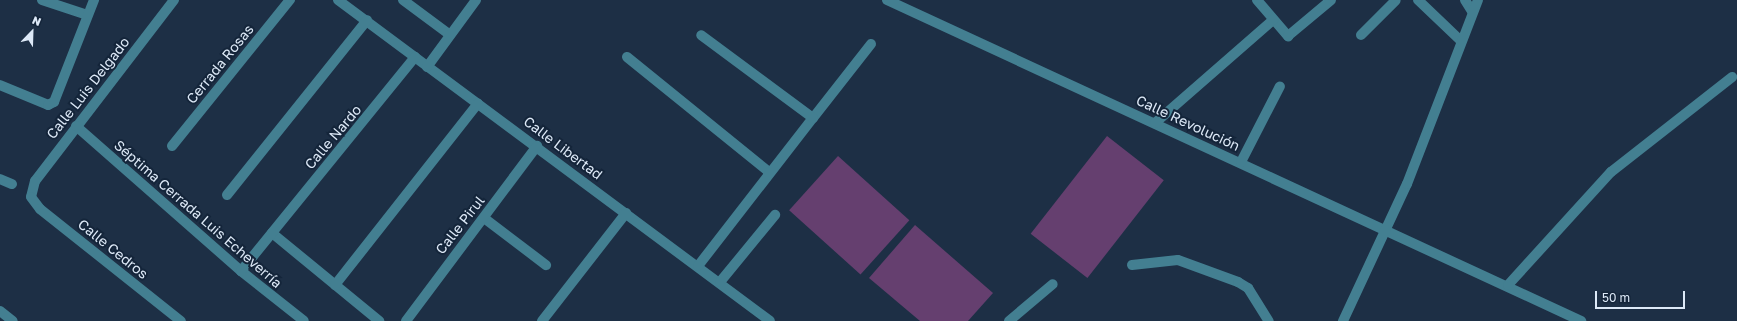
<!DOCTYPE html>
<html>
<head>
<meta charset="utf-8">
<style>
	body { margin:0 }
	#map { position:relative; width:1737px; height:321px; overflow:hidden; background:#1d2f45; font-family:"Golos Text",sans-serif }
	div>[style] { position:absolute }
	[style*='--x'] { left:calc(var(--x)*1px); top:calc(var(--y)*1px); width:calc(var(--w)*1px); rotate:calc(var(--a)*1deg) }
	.green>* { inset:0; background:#653f6f; transform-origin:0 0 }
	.minor>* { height:10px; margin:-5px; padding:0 5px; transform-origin:5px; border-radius:5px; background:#437f91 }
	span { translate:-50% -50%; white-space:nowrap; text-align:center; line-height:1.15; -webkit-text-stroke:4px #14253a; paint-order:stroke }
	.street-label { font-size:14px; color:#dde9f7 }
	.north { position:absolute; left:12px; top:12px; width:40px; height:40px; -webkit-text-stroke:3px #14253a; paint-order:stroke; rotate:23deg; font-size:11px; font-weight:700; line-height:16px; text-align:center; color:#dde9f7 }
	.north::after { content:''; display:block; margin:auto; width:14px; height:18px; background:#dde9f7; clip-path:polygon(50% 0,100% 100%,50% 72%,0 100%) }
	.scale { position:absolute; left:1595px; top:291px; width:90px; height:18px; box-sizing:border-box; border:2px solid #dde9f7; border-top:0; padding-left:5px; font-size:12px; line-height:14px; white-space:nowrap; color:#dde9f7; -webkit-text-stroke:3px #14253a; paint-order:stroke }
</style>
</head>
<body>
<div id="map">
	<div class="green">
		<i style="left:1107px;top:136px;width:72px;height:124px;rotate:38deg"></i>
		<i style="left:838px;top:156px;width:96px;height:73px;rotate:42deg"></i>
		<i style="clip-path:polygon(915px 225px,993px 293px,968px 321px,920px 321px,869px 278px)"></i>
	</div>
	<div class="minor">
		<i style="--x:42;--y:0;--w:47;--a:18.4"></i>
		<i style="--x:174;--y:0;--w:228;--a:127.5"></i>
		<i style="--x:35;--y:181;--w:16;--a:104"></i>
		<i style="--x:31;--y:197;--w:15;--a:53"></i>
		<i style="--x:40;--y:209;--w:180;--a:38.5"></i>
		<i style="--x:338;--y:0;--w:538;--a:36.61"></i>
		<i style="--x:403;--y:0;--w:57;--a:36.5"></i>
		<i style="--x:887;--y:0;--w:765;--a:24.82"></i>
		<i style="--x:1257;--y:0;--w:48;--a:49.3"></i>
		<i style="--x:1288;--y:36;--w:56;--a:-39.9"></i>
		<i style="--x:1418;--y:0;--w:58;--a:43.6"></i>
		<i style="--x:1465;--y:0;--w:13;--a:58"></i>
		<i style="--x:1361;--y:35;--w:49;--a:-45"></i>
		<i style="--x:627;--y:57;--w:183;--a:39"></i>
		<i style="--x:427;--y:67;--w:83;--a:-53.8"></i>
		<i style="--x:0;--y:85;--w:52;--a:22.6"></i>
		<i style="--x:48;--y:105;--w:7;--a:-27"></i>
		<i style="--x:54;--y:102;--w:110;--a:-68.6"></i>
		<i style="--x:813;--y:118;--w:94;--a:-51.9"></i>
		<i style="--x:1155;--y:123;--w:157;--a:-41.1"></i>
		<i style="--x:76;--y:126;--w:220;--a:41.3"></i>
		<i style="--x:241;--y:271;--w:80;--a:38.4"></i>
		<i style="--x:172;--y:146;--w:188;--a:-51.1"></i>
		<i style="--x:1241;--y:162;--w:85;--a:-62.8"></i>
		<i style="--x:0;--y:179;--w:13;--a:23"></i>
		<i style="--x:227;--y:195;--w:224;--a:-51.3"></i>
		<i style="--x:484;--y:218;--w:78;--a:37.2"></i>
		<i style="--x:272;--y:233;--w:139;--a:39.4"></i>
		<i style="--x:1132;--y:265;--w:46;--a:-6.2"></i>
		<i style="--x:1178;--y:260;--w:64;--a:20.1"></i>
		<i style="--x:1238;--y:282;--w:12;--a:31"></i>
		<i style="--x:1248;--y:288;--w:39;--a:58"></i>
		<i style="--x:698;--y:266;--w:187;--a:-52.2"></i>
		<i style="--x:813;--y:118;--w:139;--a:-143.5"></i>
		<i style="--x:241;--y:271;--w:276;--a:-50.9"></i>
		<i style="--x:720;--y:282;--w:87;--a:-50.6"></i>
		<i style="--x:335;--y:285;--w:231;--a:-51.8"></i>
		<i style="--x:1508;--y:285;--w:153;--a:-47.7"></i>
		<i style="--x:1611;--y:172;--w:154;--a:-38.1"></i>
		<i style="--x:0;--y:311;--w:16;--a:38"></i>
		<i style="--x:406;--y:321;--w:219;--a:-53.2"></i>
		<i style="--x:542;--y:321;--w:137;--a:-52.1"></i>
		<i style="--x:1009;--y:321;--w:57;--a:-40.1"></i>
		<i style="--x:1343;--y:321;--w:151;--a:-65"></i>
		<i style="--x:1407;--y:184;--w:197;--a:-68.9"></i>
	</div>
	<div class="street-label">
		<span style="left:220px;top:64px;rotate:-51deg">Cerrada Rosas</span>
		<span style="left:88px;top:88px;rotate:-52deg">Calle Luis Delgado</span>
		<span style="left:1188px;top:123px;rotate:25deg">Calle Revolución</span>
		<span style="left:333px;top:137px;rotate:-50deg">Calle Nardo</span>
		<span style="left:563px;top:148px;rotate:37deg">Calle Libertad</span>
		<span style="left:198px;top:214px;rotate:41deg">Séptima Cerrada Luis Echeverría</span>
		<span style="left:460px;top:225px;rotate:-52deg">Calle Pirul</span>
		<span style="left:113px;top:249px;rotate:39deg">Calle Cedros</span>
	</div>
	<div class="north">N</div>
	<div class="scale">50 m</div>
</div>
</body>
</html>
